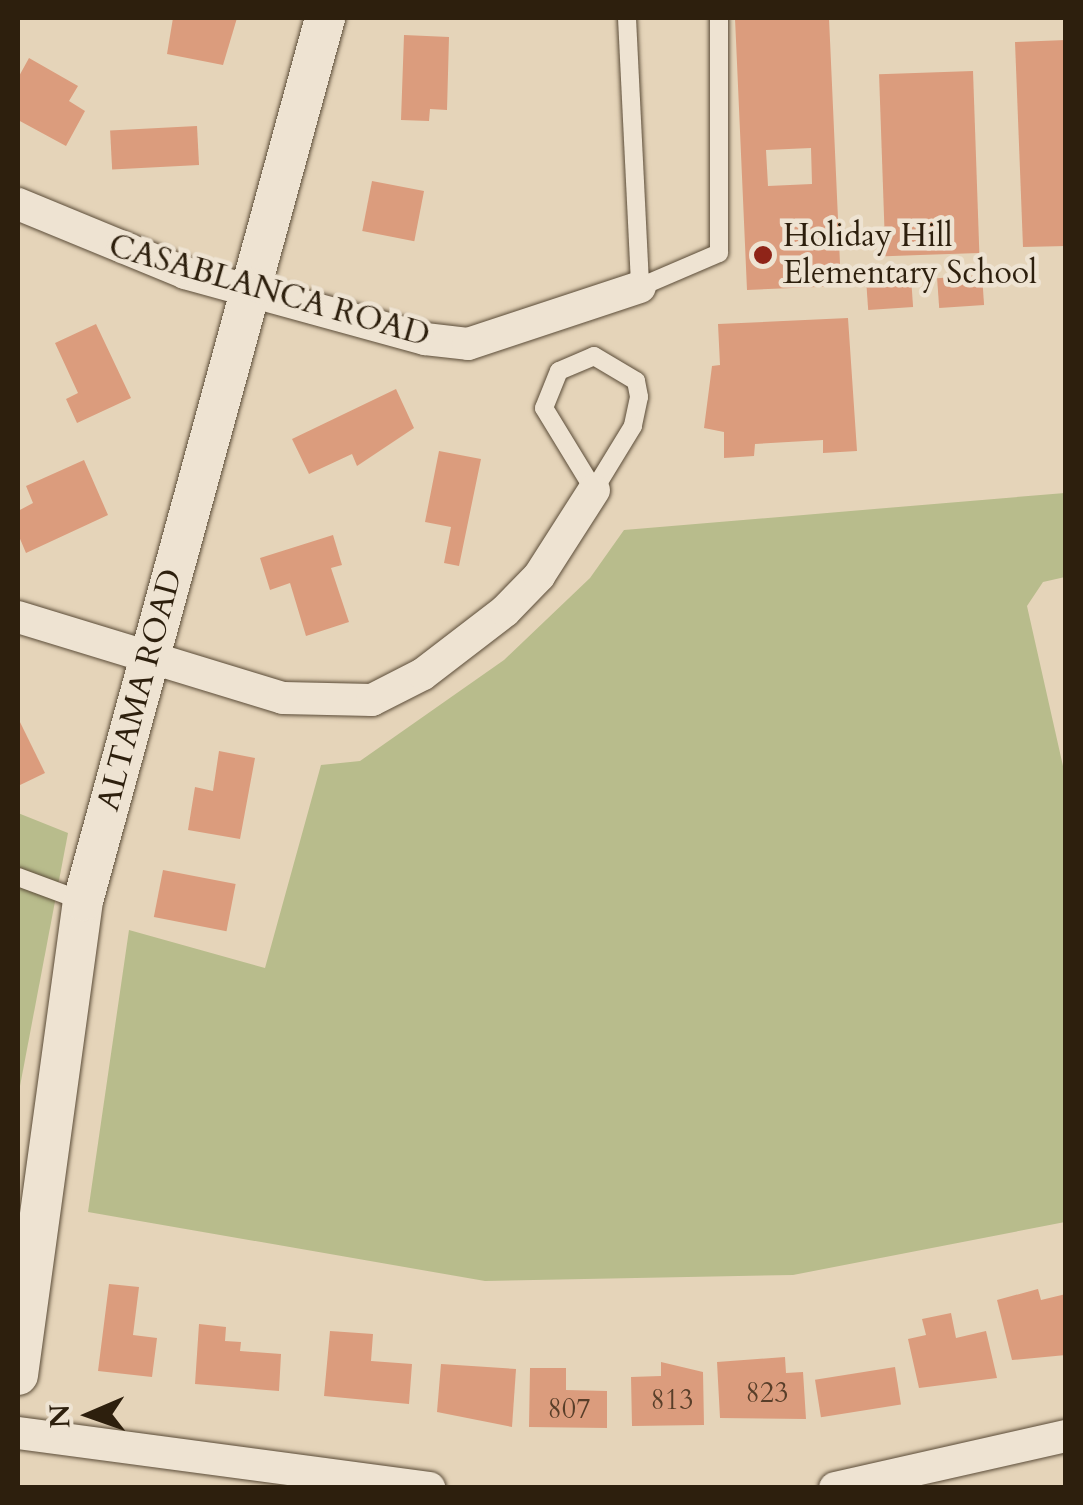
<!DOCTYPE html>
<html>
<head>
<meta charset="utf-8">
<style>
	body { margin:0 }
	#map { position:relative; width:1083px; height:1505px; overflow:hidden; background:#e5d4b9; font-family:Cardo,serif }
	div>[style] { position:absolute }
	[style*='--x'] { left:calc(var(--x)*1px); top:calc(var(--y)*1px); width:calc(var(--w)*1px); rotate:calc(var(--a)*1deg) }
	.green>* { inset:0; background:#b8bc8c }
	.building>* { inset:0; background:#db9c7d; transform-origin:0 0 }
	.roads { filter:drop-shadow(0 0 2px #5b4c38) drop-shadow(0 0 2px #5b4c38) }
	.service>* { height:18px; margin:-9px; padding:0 9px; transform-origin:9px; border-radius:9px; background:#eee3d2 }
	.minor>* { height:32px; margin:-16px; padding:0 16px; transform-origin:16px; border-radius:16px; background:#eee3d2 }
	.tertiary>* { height:40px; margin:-20px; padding:0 20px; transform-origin:20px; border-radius:20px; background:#eee3d2 }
	.dots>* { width:28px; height:28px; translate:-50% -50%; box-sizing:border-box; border:5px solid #eee3d2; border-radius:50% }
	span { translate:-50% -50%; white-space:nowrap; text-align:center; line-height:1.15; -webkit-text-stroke:9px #eee3d2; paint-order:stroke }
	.number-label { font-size:28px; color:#583e29 }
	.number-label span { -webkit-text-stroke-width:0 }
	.poi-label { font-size:32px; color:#2d1f0d }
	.left { translate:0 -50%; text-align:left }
	.street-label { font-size:32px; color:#2d1f0d }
	.frame { position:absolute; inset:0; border:20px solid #2d1f0d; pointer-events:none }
	.north { position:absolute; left:40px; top:1365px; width:100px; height:100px; -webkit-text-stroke:8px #eee3d2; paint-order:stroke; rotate:268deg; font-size:28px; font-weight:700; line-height:40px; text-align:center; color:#2d1f0d }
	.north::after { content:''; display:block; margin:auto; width:35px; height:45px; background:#2d1f0d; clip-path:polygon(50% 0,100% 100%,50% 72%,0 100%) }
</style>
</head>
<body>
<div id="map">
	<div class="green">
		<i style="clip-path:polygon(1065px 493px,1065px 577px,1043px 582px,1027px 606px,1065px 775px,1065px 1222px,793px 1275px,485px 1281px,88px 1212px,129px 930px,265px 968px,321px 765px,360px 761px,504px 660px,590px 578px,624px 530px)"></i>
		<i style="clip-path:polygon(18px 813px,68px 833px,20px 1086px,18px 1085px)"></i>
	</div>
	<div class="building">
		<i style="clip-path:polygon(173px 18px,237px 18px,223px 65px,167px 54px)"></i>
		<i style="clip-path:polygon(evenodd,735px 18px,829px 18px,841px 286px,747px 290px,735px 18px,811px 148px,812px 184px,768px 186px,766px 150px,811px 148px)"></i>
		<i style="clip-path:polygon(404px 35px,449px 37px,447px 110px,430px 109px,429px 121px,401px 120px)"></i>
		<i style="clip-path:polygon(1066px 40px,1066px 246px,1023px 247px,1015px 42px)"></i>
		<i style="clip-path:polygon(29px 58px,78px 86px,69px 101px,85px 111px,66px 146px,18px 120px,18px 78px)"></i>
		<i style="left:973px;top:71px;width:182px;height:94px;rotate:88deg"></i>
		<i style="left:197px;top:126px;width:39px;height:87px;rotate:87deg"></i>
		<i style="left:372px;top:181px;width:53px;height:51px;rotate:11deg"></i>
		<i style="left:982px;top:275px;width:30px;height:45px;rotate:86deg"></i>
		<i style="left:911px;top:277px;width:30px;height:45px;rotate:86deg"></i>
		<i style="clip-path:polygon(848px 318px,857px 451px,823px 453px,823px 440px,755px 444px,754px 456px,724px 458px,724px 432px,704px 428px,712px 366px,720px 365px,718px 324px)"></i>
		<i style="clip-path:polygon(96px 324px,131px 398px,77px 423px,66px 399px,78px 393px,55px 343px)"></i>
		<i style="clip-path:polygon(396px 389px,414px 428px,357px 466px,352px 454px,309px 474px,292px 439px)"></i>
		<i style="clip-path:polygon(439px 451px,481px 459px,459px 566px,444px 563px,451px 527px,425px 522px)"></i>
		<i style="clip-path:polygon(84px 460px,108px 515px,26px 553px,18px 534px,18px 511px,33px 503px,26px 486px)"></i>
		<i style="clip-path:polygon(333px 535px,342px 565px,331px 568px,349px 622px,306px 636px,290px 583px,270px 590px,260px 558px)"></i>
		<i style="clip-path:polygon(18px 718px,45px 773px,18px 786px)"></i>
		<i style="clip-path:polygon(219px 751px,255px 758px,240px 839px,188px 830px,195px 787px,213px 791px)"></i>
		<i style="left:163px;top:870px;width:74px;height:48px;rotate:11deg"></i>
		<i style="clip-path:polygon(109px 1284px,139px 1287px,133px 1335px,157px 1338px,152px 1377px,98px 1371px)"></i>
		<i style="clip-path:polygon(1038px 1289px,1041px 1300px,1066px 1294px,1066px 1355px,1012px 1360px,997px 1300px)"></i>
		<i style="clip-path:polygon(951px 1313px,956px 1338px,986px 1331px,997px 1378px,919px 1388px,908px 1339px,926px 1335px,922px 1319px)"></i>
		<i style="clip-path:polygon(199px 1324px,226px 1327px,225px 1341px,241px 1342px,240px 1351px,281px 1354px,279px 1391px,195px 1384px)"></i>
		<i style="clip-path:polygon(330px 1331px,373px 1334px,371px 1361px,412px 1364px,409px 1404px,324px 1396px)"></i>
		<i style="clip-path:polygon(785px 1357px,786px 1373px,803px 1372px,806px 1419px,720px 1418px,717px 1362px)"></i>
		<i style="clip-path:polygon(661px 1362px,703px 1372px,704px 1425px,632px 1426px,631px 1377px,661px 1376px)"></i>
		<i style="clip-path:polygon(441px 1364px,516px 1369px,512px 1427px,437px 1412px)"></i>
		<i style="left:895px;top:1367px;width:38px;height:81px;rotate:81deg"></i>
		<i style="clip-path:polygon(530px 1368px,566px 1368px,566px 1390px,607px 1391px,607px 1428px,529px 1427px)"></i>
	</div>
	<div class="roads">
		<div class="service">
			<i style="--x:627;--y:18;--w:269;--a:87.2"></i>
			<i style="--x:640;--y:287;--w:86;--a:-23.3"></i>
			<i style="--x:719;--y:253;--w:235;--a:-90"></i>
			<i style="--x:594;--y:356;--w:49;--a:30.8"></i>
			<i style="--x:636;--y:381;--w:16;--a:79"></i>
			<i style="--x:639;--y:397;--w:30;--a:102"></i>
			<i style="--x:633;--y:426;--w:75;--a:121.4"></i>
			<i style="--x:594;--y:490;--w:96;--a:-121.4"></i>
			<i style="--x:544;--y:408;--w:40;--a:-68"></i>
			<i style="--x:559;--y:371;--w:38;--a:-23"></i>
			<i style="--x:18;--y:877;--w:69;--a:20.3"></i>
		</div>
		<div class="minor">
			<i style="--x:18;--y:204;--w:181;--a:22.4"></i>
			<i style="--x:185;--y:273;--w:249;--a:15.4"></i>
			<i style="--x:425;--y:339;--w:43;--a:6.6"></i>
			<i style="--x:468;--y:344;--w:181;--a:-18.3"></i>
			<i style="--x:18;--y:617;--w:277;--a:17"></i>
			<i style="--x:283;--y:698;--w:89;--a:1.3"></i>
			<i style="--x:372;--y:700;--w:57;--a:-27"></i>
			<i style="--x:423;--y:674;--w:103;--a:-37.5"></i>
			<i style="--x:505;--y:611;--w:49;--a:-45.8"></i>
			<i style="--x:539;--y:576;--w:102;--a:-57.4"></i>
			<i style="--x:18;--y:1433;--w:415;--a:7.6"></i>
			<i style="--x:835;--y:1488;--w:237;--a:-12.7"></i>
		</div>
		<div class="tertiary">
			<i style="--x:18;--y:1375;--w:478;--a:-82.2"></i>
			<i style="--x:83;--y:901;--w:916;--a:-74.67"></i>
		</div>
	</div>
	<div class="dots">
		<i style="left:763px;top:255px;background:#8f2418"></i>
	</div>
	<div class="number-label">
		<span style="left:767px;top:1393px">823</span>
		<span style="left:672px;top:1400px">813</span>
		<span style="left:569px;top:1409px">807</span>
	</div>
	<div class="poi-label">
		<span class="left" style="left:783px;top:255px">Holiday Hill<br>Elementary School</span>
	</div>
	<div class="street-label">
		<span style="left:269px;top:291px;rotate:16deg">CASABLANCA ROAD</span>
		<span style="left:140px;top:690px;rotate:-75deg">ALTAMA ROAD</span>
	</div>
	<div class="frame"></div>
	<div class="north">N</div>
</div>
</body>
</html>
